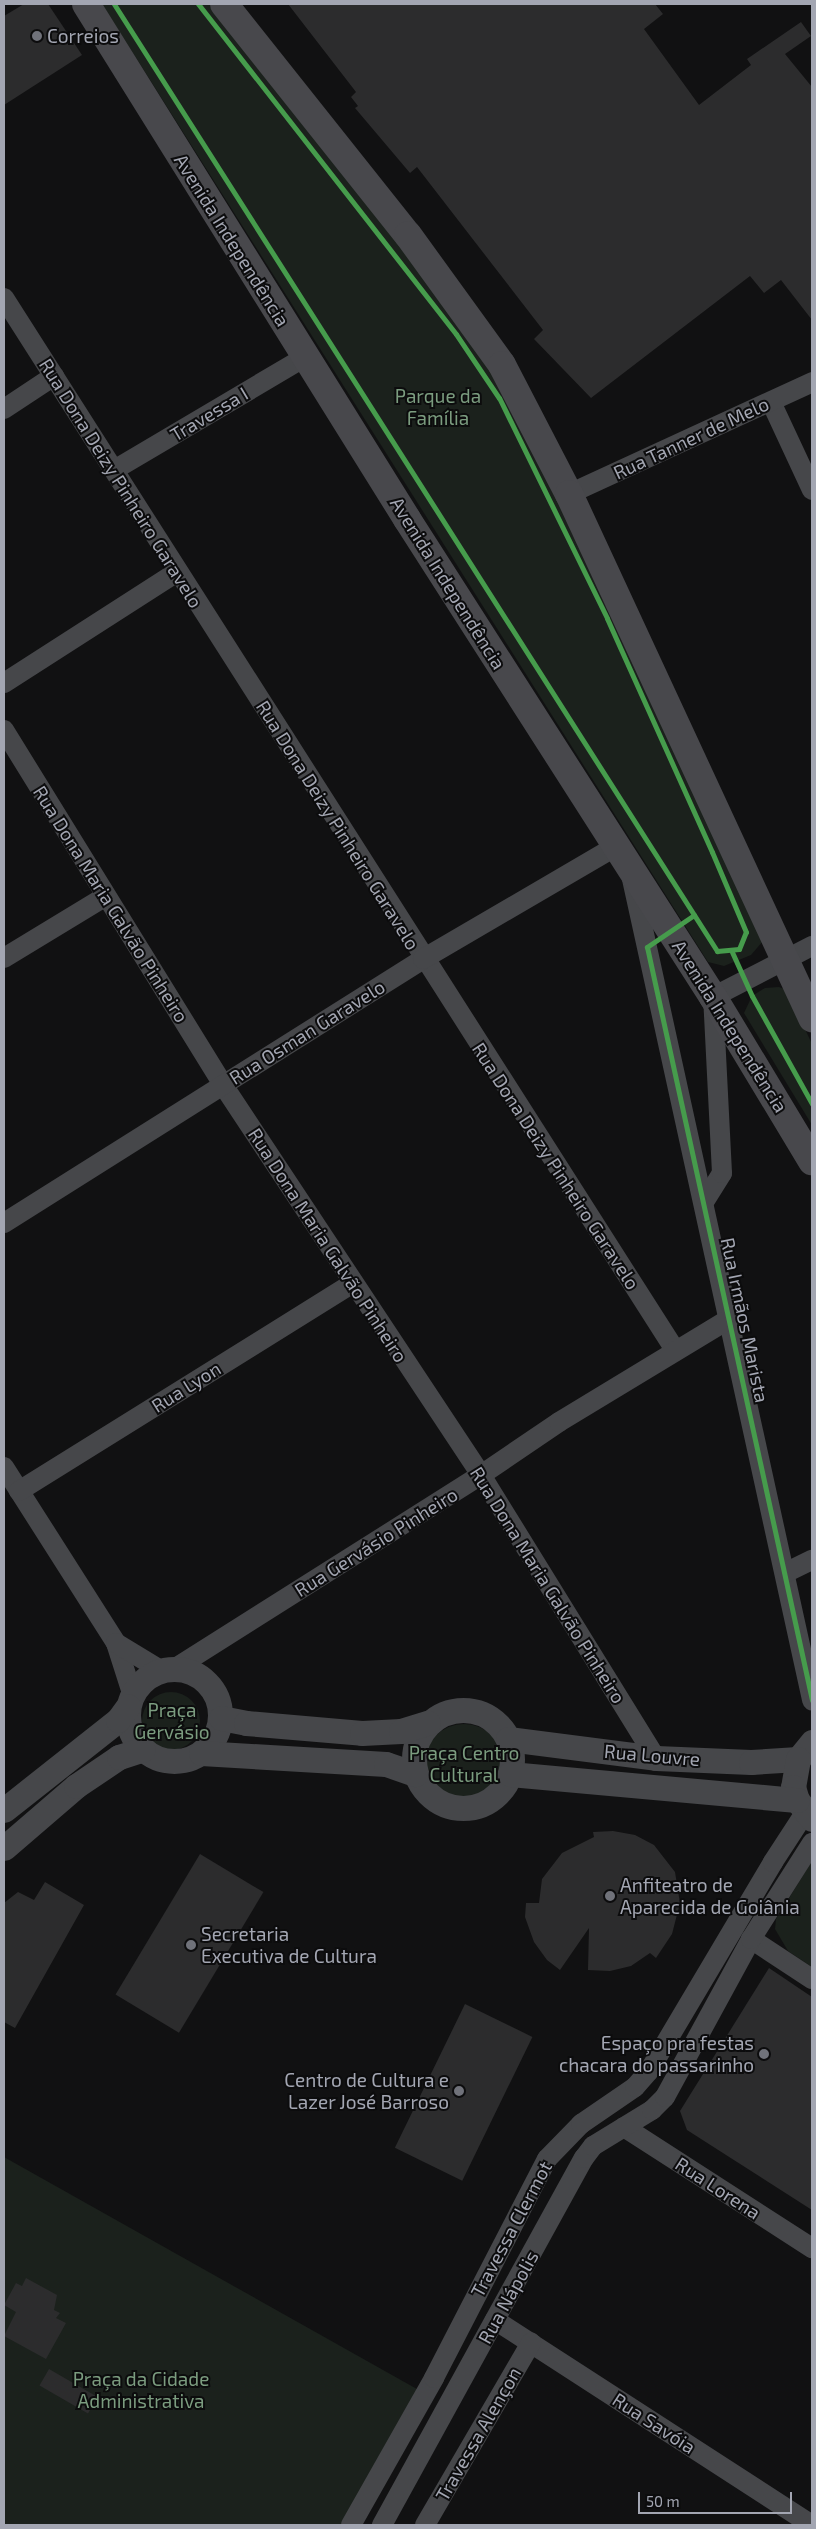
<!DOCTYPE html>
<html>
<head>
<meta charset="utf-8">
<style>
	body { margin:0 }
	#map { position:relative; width:816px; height:2529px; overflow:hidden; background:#111112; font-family:"Exo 2",sans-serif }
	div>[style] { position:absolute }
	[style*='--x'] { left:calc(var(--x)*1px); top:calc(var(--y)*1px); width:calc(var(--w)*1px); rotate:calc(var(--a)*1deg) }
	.green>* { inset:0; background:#1b211c }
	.round { border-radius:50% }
	.building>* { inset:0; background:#2c2c2d; transform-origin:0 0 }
	.minor>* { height:20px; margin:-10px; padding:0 10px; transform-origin:10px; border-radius:10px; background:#46474a }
	.tertiary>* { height:25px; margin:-12.5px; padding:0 12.5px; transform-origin:12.5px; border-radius:12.5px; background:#46474a }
	.tertiary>.ring { margin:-12.5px; padding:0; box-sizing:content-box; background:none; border:25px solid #46474a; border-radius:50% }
	.primary>* { height:28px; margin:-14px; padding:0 14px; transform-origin:14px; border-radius:14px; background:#48484c }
	.cycleway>* { height:5px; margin:-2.5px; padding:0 2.5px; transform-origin:2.5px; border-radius:2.5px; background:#469c4c }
	.dots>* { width:14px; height:14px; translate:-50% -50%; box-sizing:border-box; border:2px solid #0c0c0d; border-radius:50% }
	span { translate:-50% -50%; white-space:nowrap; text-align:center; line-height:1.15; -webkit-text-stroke:4px #0c0c0d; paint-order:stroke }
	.poi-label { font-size:19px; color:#a3a6b2 }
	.left { translate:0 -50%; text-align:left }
	.right { translate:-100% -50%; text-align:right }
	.street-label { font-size:19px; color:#a3a6b2 }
	.park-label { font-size:19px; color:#7b9c7f }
	.frame { position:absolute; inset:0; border:5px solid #a3a6b2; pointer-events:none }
	.scale { position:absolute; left:638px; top:2492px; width:154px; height:22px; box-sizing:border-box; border:2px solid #a3a6b2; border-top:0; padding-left:6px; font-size:15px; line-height:18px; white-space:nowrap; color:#a3a6b2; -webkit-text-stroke:4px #0c0c0d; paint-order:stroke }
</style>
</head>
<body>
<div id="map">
	<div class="green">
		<i style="clip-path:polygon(102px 4px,215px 4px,435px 284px,523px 417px,763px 941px,751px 955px,724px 966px,708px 962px)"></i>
		<i style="clip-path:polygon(779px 987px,787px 990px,812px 1044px,812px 1125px,744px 1013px,752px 996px,765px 988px)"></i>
		<i class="round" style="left:142px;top:1692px;width:58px;height:58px"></i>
		<i class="round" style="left:424px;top:1724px;width:80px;height:80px"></i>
		<i style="clip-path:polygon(812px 1861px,812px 1967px,788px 1951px,775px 1929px,776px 1919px)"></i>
		<i style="clip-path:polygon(4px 2157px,424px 2393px,351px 2525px,4px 2525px)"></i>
	</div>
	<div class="building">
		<i style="clip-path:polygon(24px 4px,48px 4px,82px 55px,4px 105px,4px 16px)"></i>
		<i style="clip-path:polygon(288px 4px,655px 4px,663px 14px,644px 29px,699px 105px,751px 65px,747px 59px,801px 22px,811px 36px,785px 54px,812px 87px,812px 320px,781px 280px,764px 293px,750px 276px,591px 398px,534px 339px,543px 330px,417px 167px,410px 173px,355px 108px,358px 106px,351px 97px,356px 92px)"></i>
		<i style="clip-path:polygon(613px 1831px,635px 1835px,654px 1845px,675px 1872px,680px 1903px,672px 1934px,656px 1958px,650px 1953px,631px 1966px,610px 1971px,588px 1970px,589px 1928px,560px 1970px,547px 1960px,534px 1942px,525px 1917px,526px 1903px,539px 1903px,542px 1879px,562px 1853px,594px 1837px,593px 1832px)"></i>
		<i style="left:200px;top:1854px;width:74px;height:164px;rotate:31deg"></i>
		<i style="clip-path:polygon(45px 1882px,84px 1905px,15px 2028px,4px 2022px,4px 1903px,18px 1892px,34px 1900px)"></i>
		<i style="clip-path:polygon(769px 1968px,812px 1997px,812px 2210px,687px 2130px,680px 2111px)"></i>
		<i style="left:465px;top:2004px;width:75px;height:160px;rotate:26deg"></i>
		<i style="clip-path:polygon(26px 2278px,57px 2295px,54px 2310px,60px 2313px,56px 2318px,66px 2323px,46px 2359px,4px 2336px,16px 2312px,4px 2305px,16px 2283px,22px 2286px)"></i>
		<i style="left:49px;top:2369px;width:56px;height:19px;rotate:30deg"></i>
	</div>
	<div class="minor">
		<i style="--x:4;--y:298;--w:1248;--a:57.47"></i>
		<i style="--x:771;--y:402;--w:97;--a:65"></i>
		<i style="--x:4;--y:409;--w:60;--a:-33.4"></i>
		<i style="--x:114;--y:470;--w:222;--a:-30.6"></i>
		<i style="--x:569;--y:494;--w:268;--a:-24.7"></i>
		<i style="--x:4;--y:683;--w:206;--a:-32.7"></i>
		<i style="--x:4;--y:730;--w:417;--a:58.3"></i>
		<i style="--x:223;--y:1085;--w:468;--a:56.5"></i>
		<i style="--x:481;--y:1475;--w:333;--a:58.3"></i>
		<i style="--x:632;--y:879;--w:841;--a:77.63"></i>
		<i style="--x:4;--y:958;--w:119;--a:-31.3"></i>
		<i style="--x:704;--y:1202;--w:34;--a:-58"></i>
		<i style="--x:722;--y:1173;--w:176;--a:-92.9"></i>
		<i style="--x:713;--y:997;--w:111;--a:-27.3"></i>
		<i style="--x:4;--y:1223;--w:495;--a:-32.2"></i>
		<i style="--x:423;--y:959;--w:222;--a:-30.3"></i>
		<i style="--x:4;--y:1467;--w:209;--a:57.5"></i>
		<i style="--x:116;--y:1643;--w:52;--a:72.3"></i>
		<i style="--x:19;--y:1491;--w:392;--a:-31.9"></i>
		<i style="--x:785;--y:1573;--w:30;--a:-26"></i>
		<i style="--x:116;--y:1643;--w:54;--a:31.3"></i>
		<i style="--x:174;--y:1669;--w:363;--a:-32.3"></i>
		<i style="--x:481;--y:1475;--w:94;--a:-34.2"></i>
		<i style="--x:559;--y:1422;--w:199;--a:-31.2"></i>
		<i style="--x:751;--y:1939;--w:73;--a:33.3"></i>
		<i style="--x:624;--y:2127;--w:224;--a:32.8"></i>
		<i style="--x:495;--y:2320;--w:378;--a:32.9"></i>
		<i style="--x:351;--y:2525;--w:169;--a:-60.5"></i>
		<i style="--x:434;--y:2378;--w:246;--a:-62.7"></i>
		<i style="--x:547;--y:2159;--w:49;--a:-45.8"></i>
		<i style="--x:581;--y:2124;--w:65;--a:-34.4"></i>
		<i style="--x:635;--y:2087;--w:21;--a:-49"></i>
		<i style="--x:649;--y:2071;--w:243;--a:-59.3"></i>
		<i style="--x:773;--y:1862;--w:59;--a:-56.9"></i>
		<i style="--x:382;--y:2525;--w:419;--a:-61.2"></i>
		<i style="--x:584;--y:2158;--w:15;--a:-53"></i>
		<i style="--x:593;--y:2146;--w:69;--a:-31.4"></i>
		<i style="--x:652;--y:2110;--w:18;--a:-45"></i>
		<i style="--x:665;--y:2097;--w:180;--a:-61.4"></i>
		<i style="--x:751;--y:1939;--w:114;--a:-57.6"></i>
		<i style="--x:425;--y:2525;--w:211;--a:-59.8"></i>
	</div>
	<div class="tertiary">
		<i class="ring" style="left:128px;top:1669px;width:67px;height:67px"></i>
		<i class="ring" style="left:414px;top:1710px;width:73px;height:73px"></i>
		<i style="--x:221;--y:1718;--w:25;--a:11"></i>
		<i style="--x:246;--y:1723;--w:116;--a:4.9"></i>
		<i style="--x:362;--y:1733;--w:39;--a:-3"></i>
		<i style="--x:401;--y:1731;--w:28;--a:-17"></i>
		<i style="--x:508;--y:1739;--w:149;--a:7.3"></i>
		<i style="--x:656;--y:1758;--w:95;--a:2.4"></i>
		<i style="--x:751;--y:1762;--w:47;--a:-3.7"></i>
		<i style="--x:812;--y:1742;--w:22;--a:129"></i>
		<i style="--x:798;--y:1759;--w:28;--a:100"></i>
		<i style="--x:793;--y:1787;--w:14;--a:73"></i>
		<i style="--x:797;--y:1800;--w:24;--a:52"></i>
		<i style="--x:201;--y:1753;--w:185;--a:3.4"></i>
		<i style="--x:386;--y:1764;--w:31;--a:19"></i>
		<i style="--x:510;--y:1774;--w:288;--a:5.2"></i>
		<i style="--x:4;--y:1810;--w:145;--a:-38.3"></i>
		<i style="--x:118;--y:1720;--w:17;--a:-54"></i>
		<i style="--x:4;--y:1848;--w:95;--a:-40.7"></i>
		<i style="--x:76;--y:1786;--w:52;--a:-34"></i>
		<i style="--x:119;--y:1757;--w:25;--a:-18"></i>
	</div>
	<div class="primary">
		<i style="--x:86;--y:4;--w:607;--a:58.06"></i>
		<i style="--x:407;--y:519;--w:568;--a:57.37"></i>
		<i style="--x:713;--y:997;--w:192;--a:58.9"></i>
		<i style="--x:224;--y:4;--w:295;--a:51.5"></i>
		<i style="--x:408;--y:235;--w:160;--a:54.1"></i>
		<i style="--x:502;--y:365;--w:145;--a:62.6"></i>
		<i style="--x:569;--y:494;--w:578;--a:65.12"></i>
	</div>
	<div class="cycleway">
		<i style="--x:114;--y:4;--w:1123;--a:57.51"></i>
		<i style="--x:717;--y:951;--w:22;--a:-5"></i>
		<i style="--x:739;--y:949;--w:18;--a:-68"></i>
		<i style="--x:746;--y:932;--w:87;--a:-113"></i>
		<i style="--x:712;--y:852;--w:256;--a:-114.2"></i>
		<i style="--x:607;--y:618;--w:245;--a:-116.1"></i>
		<i style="--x:499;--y:398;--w:77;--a:-123.9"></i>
		<i style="--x:456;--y:334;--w:419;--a:-128"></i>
		<i style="--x:694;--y:915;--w:57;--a:145.8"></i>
		<i style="--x:647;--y:947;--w:771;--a:77.64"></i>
		<i style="--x:732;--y:952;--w:48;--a:65.6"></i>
		<i style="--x:752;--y:996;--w:124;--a:60.9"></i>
	</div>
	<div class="dots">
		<i style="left:37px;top:36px;background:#70727a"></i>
		<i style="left:610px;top:1896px;background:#70727a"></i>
		<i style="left:191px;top:1945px;background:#70727a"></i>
		<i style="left:764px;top:2054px;background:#70727a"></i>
		<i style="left:459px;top:2091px;background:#70727a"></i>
	</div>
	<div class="poi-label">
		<span class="left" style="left:47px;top:36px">Correios</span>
		<span class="left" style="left:620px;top:1896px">Anfiteatro de<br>Aparecida de Goiânia</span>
		<span class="left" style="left:201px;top:1945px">Secretaria<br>Executiva de Cultura</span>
		<span class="right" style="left:754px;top:2054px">Espaço pra festas<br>chacara do passarinho</span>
		<span class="right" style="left:449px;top:2091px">Centro de Cultura e<br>Lazer José Barroso</span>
	</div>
	<div class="street-label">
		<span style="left:232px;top:240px;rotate:58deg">Avenida Independência</span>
		<span style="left:209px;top:414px;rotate:-31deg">Travessa I</span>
		<span style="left:691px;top:438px;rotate:-25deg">Rua Tanner de Melo</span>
		<span style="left:121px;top:483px;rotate:58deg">Rua Dona Deizy Pinheiro Garavelo</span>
		<span style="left:448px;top:583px;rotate:58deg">Avenida Independência</span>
		<span style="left:338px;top:825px;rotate:58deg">Rua Dona Deizy Pinheiro Garavelo</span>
		<span style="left:111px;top:904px;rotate:58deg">Rua Dona Maria Galvão Pinheiro</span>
		<span style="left:730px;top:1026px;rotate:58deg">Avenida Independência</span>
		<span style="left:307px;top:1032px;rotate:-32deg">Rua Osman Garavelo</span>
		<span style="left:556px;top:1166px;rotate:57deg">Rua Dona Deizy Pinheiro Garavelo</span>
		<span style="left:328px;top:1245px;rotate:57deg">Rua Dona Maria Galvão Pinheiro</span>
		<span style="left:745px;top:1320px;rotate:78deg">Rua Irmãos Marista</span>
		<span style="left:186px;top:1387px;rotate:-32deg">Rua Lyon</span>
		<span style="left:376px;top:1542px;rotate:-32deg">Rua Gervásio Pinheiro</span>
		<span style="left:548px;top:1585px;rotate:58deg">Rua Dona Maria Galvão Pinheiro</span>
		<span style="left:652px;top:1755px;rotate:5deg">Rua Louvre</span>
		<span style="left:718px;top:2188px;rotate:33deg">Rua Lorena</span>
		<span style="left:511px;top:2229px;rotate:-62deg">Travessa Clermot</span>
		<span style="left:508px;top:2297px;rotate:-61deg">Rua Nápolis</span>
		<span style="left:654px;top:2423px;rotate:33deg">Rua Savóia</span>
		<span style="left:478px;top:2434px;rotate:-60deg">Travessa Alençon</span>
	</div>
	<div class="park-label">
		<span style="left:438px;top:407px">Parque da<br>Família</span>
		<span style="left:172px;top:1721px">Praça<br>Gervásio</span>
		<span style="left:464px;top:1764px">Praça Centro<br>Cultural</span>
		<span style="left:141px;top:2390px">Praça da Cidade<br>Administrativa</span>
	</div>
	<div class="frame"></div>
	<div class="scale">50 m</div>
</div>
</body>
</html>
